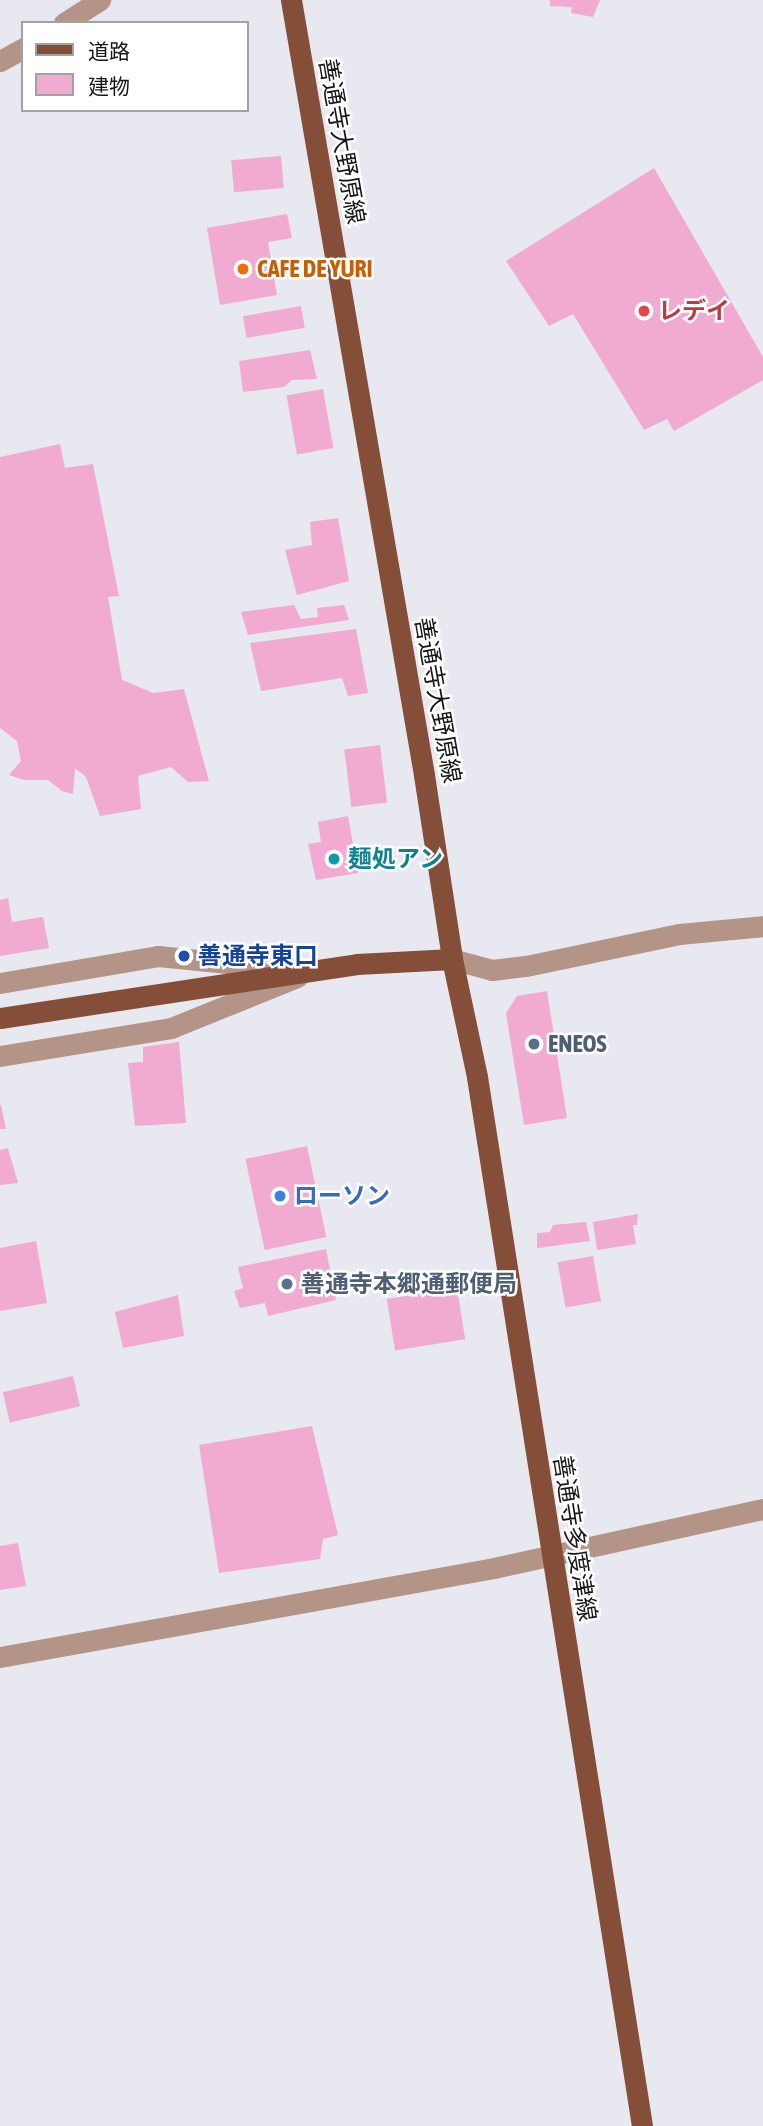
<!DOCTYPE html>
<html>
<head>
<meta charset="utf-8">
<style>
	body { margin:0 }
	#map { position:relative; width:763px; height:2126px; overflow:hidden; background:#e7e8f0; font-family:"Asap Condensed","Noto Sans JP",sans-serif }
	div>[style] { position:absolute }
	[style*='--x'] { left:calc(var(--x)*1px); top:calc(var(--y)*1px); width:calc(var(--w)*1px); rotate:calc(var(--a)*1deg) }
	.building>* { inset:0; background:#f1aad0; transform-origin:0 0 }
	.minor>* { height:21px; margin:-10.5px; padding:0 10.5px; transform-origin:10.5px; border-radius:10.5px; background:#b59488 }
	.major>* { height:21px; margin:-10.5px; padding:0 10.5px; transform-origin:10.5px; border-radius:10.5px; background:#844e38 }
	.dots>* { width:19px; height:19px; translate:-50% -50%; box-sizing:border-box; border:4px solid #fff; border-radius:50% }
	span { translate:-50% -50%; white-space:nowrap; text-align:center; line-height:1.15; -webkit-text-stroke:5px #fff; paint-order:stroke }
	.street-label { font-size:24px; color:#17171a }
	.food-label { font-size:24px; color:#c56008; font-weight:700 }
	.left { translate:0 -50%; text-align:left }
	.health-label { font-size:24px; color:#be3a42; font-weight:700 }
	.culture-label { font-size:24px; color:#0d838f; font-weight:700 }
	.transit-label { font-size:24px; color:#164399; font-weight:700 }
	.service-label { font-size:24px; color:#4e5e75; font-weight:700 }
	.shop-label { font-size:24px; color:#366cbe; font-weight:700 }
	.legend { position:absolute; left:21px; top:21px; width:228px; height:91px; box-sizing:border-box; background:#fff; border:2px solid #a2a2a3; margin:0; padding:9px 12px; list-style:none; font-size:21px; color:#17171a }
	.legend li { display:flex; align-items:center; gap:14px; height:35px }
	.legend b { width:35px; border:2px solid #a2a2a3 }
</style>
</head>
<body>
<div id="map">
	<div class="building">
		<i style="clip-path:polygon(550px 0,600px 0,593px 17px,571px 13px,572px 7px,550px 6px)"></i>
		<i style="left:281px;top:156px;width:32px;height:50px;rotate:85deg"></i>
		<i style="clip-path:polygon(654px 168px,763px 357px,763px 380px,674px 431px,667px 419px,644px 430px,573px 314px,549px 326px,506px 261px)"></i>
		<i style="clip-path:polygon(287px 214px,292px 238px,268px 242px,277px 295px,220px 305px,207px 228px)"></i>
		<i style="left:301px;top:306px;width:22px;height:59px;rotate:80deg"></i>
		<i style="clip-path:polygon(310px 350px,317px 379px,292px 380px,284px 387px,243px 392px,239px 361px)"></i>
		<i style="left:323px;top:389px;width:60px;height:37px;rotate:80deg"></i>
		<i style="clip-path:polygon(60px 444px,65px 468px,93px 464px,119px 596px,108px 597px,122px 680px,153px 693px,184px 689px,209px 781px,188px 782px,171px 767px,138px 776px,141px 809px,100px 816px,86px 777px,75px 768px,73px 794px,62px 791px,48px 780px,24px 780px,9px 775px,21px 761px,17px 741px,0 728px,0 457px)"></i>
		<i style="clip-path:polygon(338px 518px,349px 581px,297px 595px,285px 550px,312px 545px,310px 522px)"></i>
		<i style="clip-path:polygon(294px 605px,301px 619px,318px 617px,317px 608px,344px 605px,349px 620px,248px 635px,241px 612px)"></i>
		<i style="clip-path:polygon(356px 629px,368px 693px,348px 696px,342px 678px,261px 691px,250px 643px)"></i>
		<i style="left:380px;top:745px;width:58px;height:36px;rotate:83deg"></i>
		<i style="clip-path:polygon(348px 816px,358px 873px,316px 880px,308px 844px,321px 842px,318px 822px)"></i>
		<i style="clip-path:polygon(8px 898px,12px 922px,43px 917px,49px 948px,0 956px,0 900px)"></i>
		<i style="clip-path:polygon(547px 991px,567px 1118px,524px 1125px,506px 1013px,517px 996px)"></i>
		<i style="clip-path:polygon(179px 1042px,186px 1123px,135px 1126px,128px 1063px,143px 1062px,143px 1047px)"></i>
		<i style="clip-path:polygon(0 1105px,1px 1105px,6px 1129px,0 1129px)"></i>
		<i style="left:307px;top:1146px;width:93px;height:63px;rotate:78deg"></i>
		<i style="clip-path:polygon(8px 1148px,18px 1183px,0 1185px,0 1150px)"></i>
		<i style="clip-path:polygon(638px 1214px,637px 1225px,633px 1225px,636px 1244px,597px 1250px,593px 1222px)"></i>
		<i style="clip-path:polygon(586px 1222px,590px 1241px,537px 1248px,537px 1233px,550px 1232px,553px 1225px)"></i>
		<i style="clip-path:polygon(36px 1241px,47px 1303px,0 1311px,0 1248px)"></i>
		<i style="clip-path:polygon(326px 1249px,336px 1300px,268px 1316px,265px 1303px,240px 1308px,234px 1291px,243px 1288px,238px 1267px)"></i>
		<i style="left:593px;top:1256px;width:46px;height:36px;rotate:80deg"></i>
		<i style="left:457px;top:1288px;width:52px;height:71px;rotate:81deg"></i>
		<i style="clip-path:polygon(178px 1295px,184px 1336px,123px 1348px,115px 1312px)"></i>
		<i style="left:73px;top:1376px;width:31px;height:72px;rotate:77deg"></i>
		<i style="clip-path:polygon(312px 1426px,338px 1535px,323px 1539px,320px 1559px,219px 1573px,199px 1445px)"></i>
		<i style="clip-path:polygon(18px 1543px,26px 1586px,0 1590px,0 1546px)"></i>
	</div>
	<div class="minor">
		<i style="--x:64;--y:23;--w:43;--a:-32.6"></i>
		<i style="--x:0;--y:61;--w:26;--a:-29"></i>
		<i style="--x:452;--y:959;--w:41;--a:15.4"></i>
		<i style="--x:492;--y:970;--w:34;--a:-7"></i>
		<i style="--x:526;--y:966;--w:156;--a:-11.8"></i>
		<i style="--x:679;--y:934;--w:84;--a:-5.4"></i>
		<i style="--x:0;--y:983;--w:160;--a:-9.7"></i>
		<i style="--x:158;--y:956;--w:138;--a:5.8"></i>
		<i style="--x:0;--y:1056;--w:173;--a:-9.3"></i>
		<i style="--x:171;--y:1028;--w:136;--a:-22"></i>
		<i style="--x:0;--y:1657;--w:502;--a:-10.21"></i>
		<i style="--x:494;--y:1568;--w:275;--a:-12.4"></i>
	</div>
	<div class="major">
		<i style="--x:291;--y:0;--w:786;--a:80.26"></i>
		<i style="--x:424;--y:775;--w:186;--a:81.3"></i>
		<i style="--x:452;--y:959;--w:121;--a:78"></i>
		<i style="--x:477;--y:1077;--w:1062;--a:81.06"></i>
		<i style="--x:0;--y:1018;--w:361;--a:-8.6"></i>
		<i style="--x:357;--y:964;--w:95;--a:-3"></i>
	</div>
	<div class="dots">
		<i style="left:243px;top:269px;background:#e8710a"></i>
		<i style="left:644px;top:311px;background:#e0444e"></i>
		<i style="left:334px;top:859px;background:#0f9aa8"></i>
		<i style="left:184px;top:956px;background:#1a4fb4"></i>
		<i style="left:534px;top:1044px;background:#5c6f8a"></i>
		<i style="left:280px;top:1196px;background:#3f7fe0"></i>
		<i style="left:287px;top:1284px;background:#5c6f8a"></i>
	</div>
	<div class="street-label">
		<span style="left:342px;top:141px;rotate:80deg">善通寺大野原線</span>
		<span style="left:438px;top:700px;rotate:80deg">善通寺大野原線</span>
		<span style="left:575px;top:1538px;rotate:81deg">善通寺多度津線</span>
	</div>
	<div class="food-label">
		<span class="left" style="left:257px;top:269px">CAFE DE YURI</span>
	</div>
	<div class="health-label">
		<span class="left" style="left:658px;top:311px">レデイ</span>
	</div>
	<div class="culture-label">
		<span class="left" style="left:348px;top:859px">麺処アン</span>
	</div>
	<div class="transit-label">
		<span class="left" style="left:198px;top:956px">善通寺東口</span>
	</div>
	<div class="service-label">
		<span class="left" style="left:548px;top:1044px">ENEOS</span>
		<span class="left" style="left:301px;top:1284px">善通寺本郷通郵便局</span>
	</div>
	<div class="shop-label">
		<span class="left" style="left:294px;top:1196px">ローソン</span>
	</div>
	<ul class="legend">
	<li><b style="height:9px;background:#844e38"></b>道路</li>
	<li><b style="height:19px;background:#f1aad0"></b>建物</li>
	</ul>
</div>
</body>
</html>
